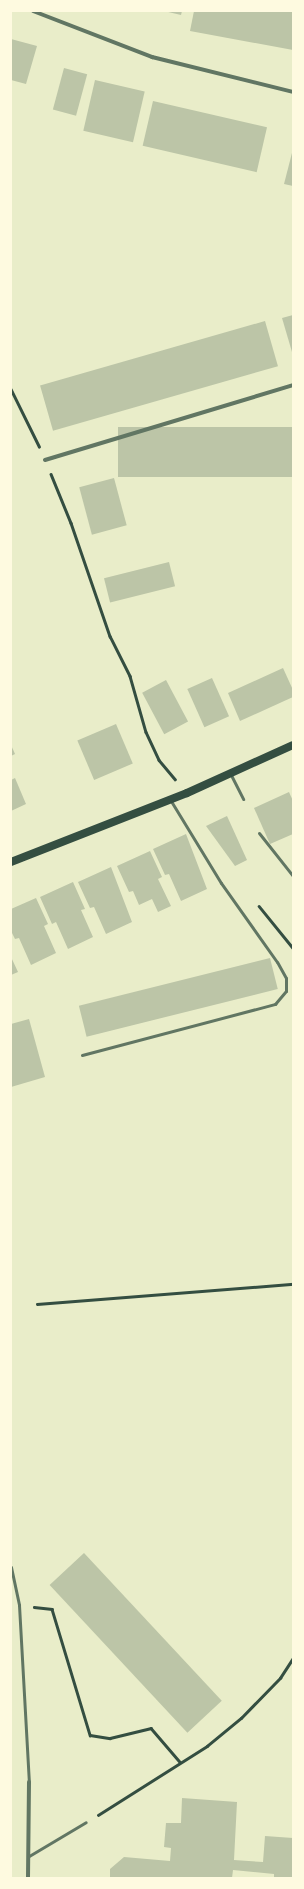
<!DOCTYPE html>
<html>
<head>
<meta charset="utf-8">
<style>
	body { margin:0 }
	#map { position:relative; width:304px; height:1889px; overflow:hidden; background:#e9edc9; font-family:Karla,sans-serif }
	div>[style] { position:absolute }
	[style*='--x'] { left:calc(var(--x)*1px); top:calc(var(--y)*1px); width:calc(var(--w)*1px); rotate:calc(var(--a)*1deg) }
	.building>* { inset:0; background:#bcc5a7; transform-origin:0 0 }
	.path>* { height:2.5px; margin:-1.25px; padding:0 1.25px; transform-origin:1.25px; border-radius:1.25px; background:#344e41 }
	.service>* { height:3px; margin:-1.5px; padding:0 1.5px; transform-origin:1.5px; border-radius:1.5px; background:#617663 }
	.minor>* { height:4px; margin:-2px; padding:0 2px; transform-origin:2px; border-radius:2px; background:#617663 }
	.secondary>* { height:8px; margin:-4px; padding:0 4px; transform-origin:4px; border-radius:4px; background:#344e41 }
	span { translate:-50% -50%; white-space:nowrap; text-align:center; line-height:1.15; -webkit-text-stroke:3px #fefae0; paint-order:stroke }
	.frame { position:absolute; inset:0; border:12px solid #fefae0; pointer-events:none }
</style>
</head>
<body>
<div id="map">
	<div class="building">
		<i style="clip-path:polygon(164px 11px,182px 11px,181px 15px)"></i>
		<i style="clip-path:polygon(194px 11px,293px 11px,293px 50px,190px 31px)"></i>
		<i style="clip-path:polygon(11px 39px,37px 46px,26px 84px,11px 80px)"></i>
		<i style="left:64px;top:68px;width:24px;height:43px;rotate:15deg"></i>
		<i style="left:95px;top:80px;width:51px;height:52px;rotate:13deg"></i>
		<i style="left:153px;top:101px;width:117px;height:46px;rotate:13deg"></i>
		<i style="clip-path:polygon(293px 149px,293px 186px,284px 184px)"></i>
		<i style="clip-path:polygon(293px 315px,293px 352px,292px 352px,282px 318px)"></i>
		<i style="left:265px;top:321px;width:47px;height:234px;rotate:74deg"></i>
		<i style="left:293px;top:427px;width:50px;height:175px;rotate:90deg"></i>
		<i style="left:114px;top:478px;width:49px;height:36px;rotate:75deg"></i>
		<i style="left:169px;top:562px;width:25px;height:67px;rotate:76deg"></i>
		<i style="clip-path:polygon(283px 668px,293px 690px,293px 697px,240px 721px,228px 693px)"></i>
		<i style="left:212px;top:678px;width:42px;height:27px;rotate:66deg"></i>
		<i style="left:166px;top:680px;width:47px;height:27px;rotate:62deg"></i>
		<i style="left:116px;top:724px;width:43px;height:42px;rotate:67deg"></i>
		<i style="clip-path:polygon(11px 745px,15px 754px,11px 756px)"></i>
		<i style="clip-path:polygon(15px 778px,26px 804px,11px 811px,11px 780px)"></i>
		<i style="clip-path:polygon(289px 792px,293px 801px,293px 834px,270px 844px,254px 808px)"></i>
		<i style="clip-path:polygon(227px 816px,247px 860px,235px 866px,206px 826px)"></i>
		<i style="clip-path:polygon(186px 834px,207px 889px,181px 901px,169px 874px,165px 875px,153px 849px)"></i>
		<i style="clip-path:polygon(150px 851px,162px 877px,158px 879px,171px 906px,158px 912px,152px 899px,139px 905px,133px 891px,129px 892px,117px 866px)"></i>
		<i style="clip-path:polygon(111px 867px,132px 922px,106px 934px,94px 907px,90px 908px,78px 882px)"></i>
		<i style="clip-path:polygon(73px 882px,85px 909px,81px 910px,93px 937px,68px 949px,56px 922px,52px 924px,40px 897px)"></i>
		<i style="clip-path:polygon(36px 898px,48px 924px,44px 926px,56px 953px,31px 965px,19px 938px,15px 939px,11px 931px,11px 909px)"></i>
		<i style="clip-path:polygon(11px 957px,18px 972px,11px 975px)"></i>
		<i style="left:270px;top:958px;width:32px;height:197px;rotate:76deg"></i>
		<i style="clip-path:polygon(29px 1019px,45px 1077px,11px 1087px,11px 1024px)"></i>
		<i style="left:84px;top:1553px;width:202px;height:47px;rotate:47deg"></i>
		<i style="clip-path:polygon(182px 1798px,237px 1802px,234px 1860px,263px 1862px,265px 1836px,293px 1838px,293px 1878px,274px 1878px,274px 1874px,233px 1870px,232px 1878px,110px 1878px,110px 1869px,124px 1857px,170px 1861px,171px 1848px,164px 1847px,166px 1823px,181px 1823px)"></i>
	</div>
	<div class="path">
		<i style="--x:11;--y:389;--w:64;--a:63.8"></i>
		<i style="--x:51;--y:474;--w:53;--a:67.8"></i>
		<i style="--x:71;--y:523;--w:120;--a:71"></i>
		<i style="--x:110;--y:636;--w:45;--a:63.4"></i>
		<i style="--x:130;--y:676;--w:58;--a:74.1"></i>
		<i style="--x:146;--y:732;--w:31;--a:65"></i>
		<i style="--x:159;--y:760;--w:25;--a:50"></i>
		<i style="--x:259;--y:906;--w:54;--a:51"></i>
		<i style="--x:37;--y:1304;--w:257;--a:-4.5"></i>
		<i style="--x:34;--y:1607;--w:18;--a:6"></i>
		<i style="--x:52;--y:1609;--w:132;--a:73.2"></i>
		<i style="--x:90;--y:1735;--w:20;--a:9"></i>
		<i style="--x:110;--y:1738;--w:42;--a:-13.7"></i>
		<i style="--x:151;--y:1728;--w:45;--a:49.5"></i>
		<i style="--x:98;--y:1815;--w:129;--a:-32.3"></i>
		<i style="--x:207;--y:1746;--w:44;--a:-39.5"></i>
		<i style="--x:241;--y:1718;--w:56;--a:-45.7"></i>
		<i style="--x:280;--y:1678;--w:24;--a:-57"></i>
	</div>
	<div class="service">
		<i style="--x:231;--y:775;--w:27;--a:63"></i>
		<i style="--x:259;--y:833;--w:55;--a:51.7"></i>
		<i style="--x:82;--y:1055;--w:200;--a:-14.8"></i>
		<i style="--x:275;--y:1004;--w:17;--a:-50"></i>
		<i style="--x:286;--y:991;--w:13;--a:-90"></i>
		<i style="--x:286;--y:978;--w:18;--a:-119"></i>
		<i style="--x:277;--y:962;--w:97;--a:-125.3"></i>
		<i style="--x:221;--y:883;--w:96;--a:-121.4"></i>
		<i style="--x:11;--y:1567;--w:39;--a:78"></i>
		<i style="--x:19;--y:1605;--w:177;--a:86.8"></i>
		<i style="--x:29;--y:1856;--w:66;--a:-30.8"></i>
	</div>
	<div class="minor">
		<i style="--x:33;--y:11;--w:128;--a:21.1"></i>
		<i style="--x:152;--y:57;--w:145;--a:13.9"></i>
		<i style="--x:45;--y:460;--w:259;--a:-16.8"></i>
		<i style="--x:28;--y:1878;--w:96;--a:-89.4"></i>
	</div>
	<div class="secondary">
		<i style="--x:11;--y:862;--w:189;--a:-21.4"></i>
		<i style="--x:187;--y:793;--w:116;--a:-24.4"></i>
	</div>
	<div class="frame"></div>
</div>
</body>
</html>
